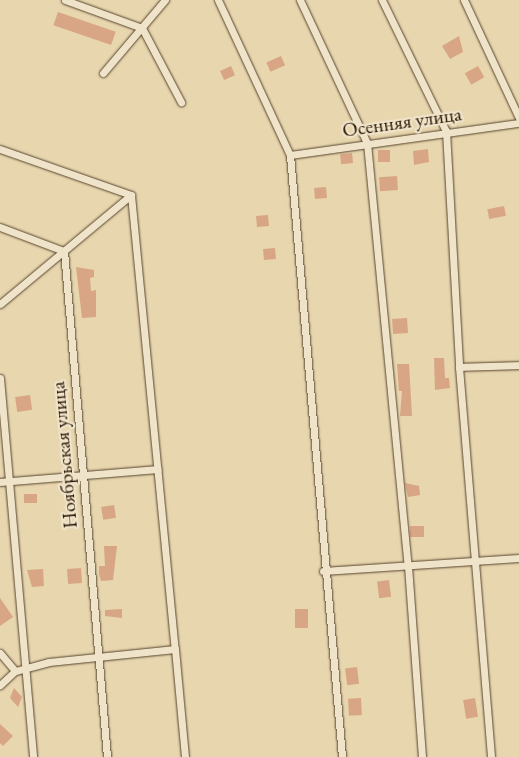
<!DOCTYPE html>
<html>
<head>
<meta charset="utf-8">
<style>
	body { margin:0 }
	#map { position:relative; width:519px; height:757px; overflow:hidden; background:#e7d6ae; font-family:"EB Garamond",serif }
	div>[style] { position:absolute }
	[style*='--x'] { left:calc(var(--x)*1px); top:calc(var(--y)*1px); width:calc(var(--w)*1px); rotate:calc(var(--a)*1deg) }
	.building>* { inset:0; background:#d8a684; transform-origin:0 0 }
	.roads { filter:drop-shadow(0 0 1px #58442c) drop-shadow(0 0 1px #58442c) }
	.minor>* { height:7px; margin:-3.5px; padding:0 3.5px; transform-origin:3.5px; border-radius:3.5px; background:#efe4ca }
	span { translate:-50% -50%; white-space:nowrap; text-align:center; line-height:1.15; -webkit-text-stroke:4.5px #efe4ca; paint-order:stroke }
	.street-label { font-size:20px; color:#281301 }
</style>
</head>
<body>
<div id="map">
	<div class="building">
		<i style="left:58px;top:12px;width:61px;height:14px;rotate:19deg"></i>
		<i style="clip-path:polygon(459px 36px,463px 52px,450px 59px,442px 46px)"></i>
		<i style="left:281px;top:56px;width:10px;height:16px;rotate:66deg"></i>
		<i style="left:231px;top:66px;width:10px;height:12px;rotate:66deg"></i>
		<i style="left:478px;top:66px;width:13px;height:15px;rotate:61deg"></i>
		<i style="clip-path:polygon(428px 149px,429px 162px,414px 165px,413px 151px)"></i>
		<i style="left:390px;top:150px;width:12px;height:12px;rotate:90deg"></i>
		<i style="left:352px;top:153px;width:10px;height:12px;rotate:84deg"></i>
		<i style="left:397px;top:176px;width:14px;height:18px;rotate:86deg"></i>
		<i style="left:326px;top:187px;width:11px;height:12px;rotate:85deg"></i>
		<i style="left:504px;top:206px;width:10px;height:17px;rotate:79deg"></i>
		<i style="left:268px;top:215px;width:11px;height:12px;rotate:85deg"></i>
		<i style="left:275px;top:248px;width:11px;height:12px;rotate:85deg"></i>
		<i style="clip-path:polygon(76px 267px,94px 270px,94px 277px,90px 278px,91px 291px,96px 290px,96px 317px,82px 318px)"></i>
		<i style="left:407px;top:318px;width:15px;height:15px;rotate:86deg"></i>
		<i style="clip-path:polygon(434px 358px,444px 358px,445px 378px,449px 378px,450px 388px,435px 390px)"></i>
		<i style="clip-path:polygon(397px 364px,409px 364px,412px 416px,400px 416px,402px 391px,399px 391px)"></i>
		<i style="left:30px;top:395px;width:15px;height:15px;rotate:82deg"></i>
		<i style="clip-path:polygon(405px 483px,419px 486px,420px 495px,408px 497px)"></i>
		<i style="left:37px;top:494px;width:9px;height:13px;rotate:90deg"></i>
		<i style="left:114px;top:505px;width:13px;height:13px;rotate:81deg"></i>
		<i style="left:424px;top:526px;width:11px;height:14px;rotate:90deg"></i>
		<i style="clip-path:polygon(104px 546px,117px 546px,113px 580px,101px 581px,99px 574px,99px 566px,105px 566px)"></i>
		<i style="left:81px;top:568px;width:15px;height:14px;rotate:86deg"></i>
		<i style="clip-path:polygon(43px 569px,44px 586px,32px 587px,27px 570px)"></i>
		<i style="left:389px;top:580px;width:17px;height:12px;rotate:83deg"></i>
		<i style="clip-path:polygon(0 598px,13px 617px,0 626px)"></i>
		<i style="clip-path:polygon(122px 609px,122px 618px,105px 616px,105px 610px)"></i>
		<i style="left:295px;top:609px;width:13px;height:19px"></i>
		<i style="left:357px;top:667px;width:17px;height:12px;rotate:83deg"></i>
		<i style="clip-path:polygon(14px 688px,22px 697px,18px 707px,10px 698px)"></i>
		<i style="left:361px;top:698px;width:17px;height:13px;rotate:87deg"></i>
		<i style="left:475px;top:698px;width:19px;height:12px;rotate:81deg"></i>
		<i style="clip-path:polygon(0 724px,13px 736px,3px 746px,0 743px)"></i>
	</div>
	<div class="roads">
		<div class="minor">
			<i style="--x:65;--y:0;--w:82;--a:20"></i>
			<i style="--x:142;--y:28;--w:84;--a:62.2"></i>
			<i style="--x:218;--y:0;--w:171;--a:65.1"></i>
			<i style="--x:290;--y:155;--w:604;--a:85.06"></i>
			<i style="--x:300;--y:0;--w:158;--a:64.9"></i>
			<i style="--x:367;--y:143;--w:425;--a:84.5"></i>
			<i style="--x:408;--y:566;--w:192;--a:85.8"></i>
			<i style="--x:382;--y:0;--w:146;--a:64"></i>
			<i style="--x:446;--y:131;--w:236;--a:86.8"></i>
			<i style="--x:459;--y:367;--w:391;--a:85.3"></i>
			<i style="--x:464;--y:0;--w:130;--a:65"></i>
			<i style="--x:103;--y:73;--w:96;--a:-49.7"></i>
			<i style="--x:0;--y:149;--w:139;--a:19.3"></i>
			<i style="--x:290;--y:155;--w:231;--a:-8"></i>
			<i style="--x:0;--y:227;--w:68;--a:20.6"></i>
			<i style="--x:64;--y:251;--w:508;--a:85.14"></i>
			<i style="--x:0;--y:304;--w:170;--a:-39.8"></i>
			<i style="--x:131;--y:195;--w:456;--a:84.5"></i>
			<i style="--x:175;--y:649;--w:127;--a:174.1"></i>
			<i style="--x:49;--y:662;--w:35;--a:165"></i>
			<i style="--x:15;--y:671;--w:21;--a:137"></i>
			<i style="--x:459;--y:367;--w:60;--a:-1.9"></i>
			<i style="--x:0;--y:378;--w:380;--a:85"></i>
			<i style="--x:0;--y:482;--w:158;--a:-4.7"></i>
			<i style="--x:323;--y:571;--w:196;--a:-3.8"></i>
			<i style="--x:175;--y:649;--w:108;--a:84.7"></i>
			<i style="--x:0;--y:653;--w:23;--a:50"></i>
		</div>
	</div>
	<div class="street-label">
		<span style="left:402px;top:122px;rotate:-8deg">Осенняя улица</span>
		<span style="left:64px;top:455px;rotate:-95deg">Ноябрьская улица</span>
	</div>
</div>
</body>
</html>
